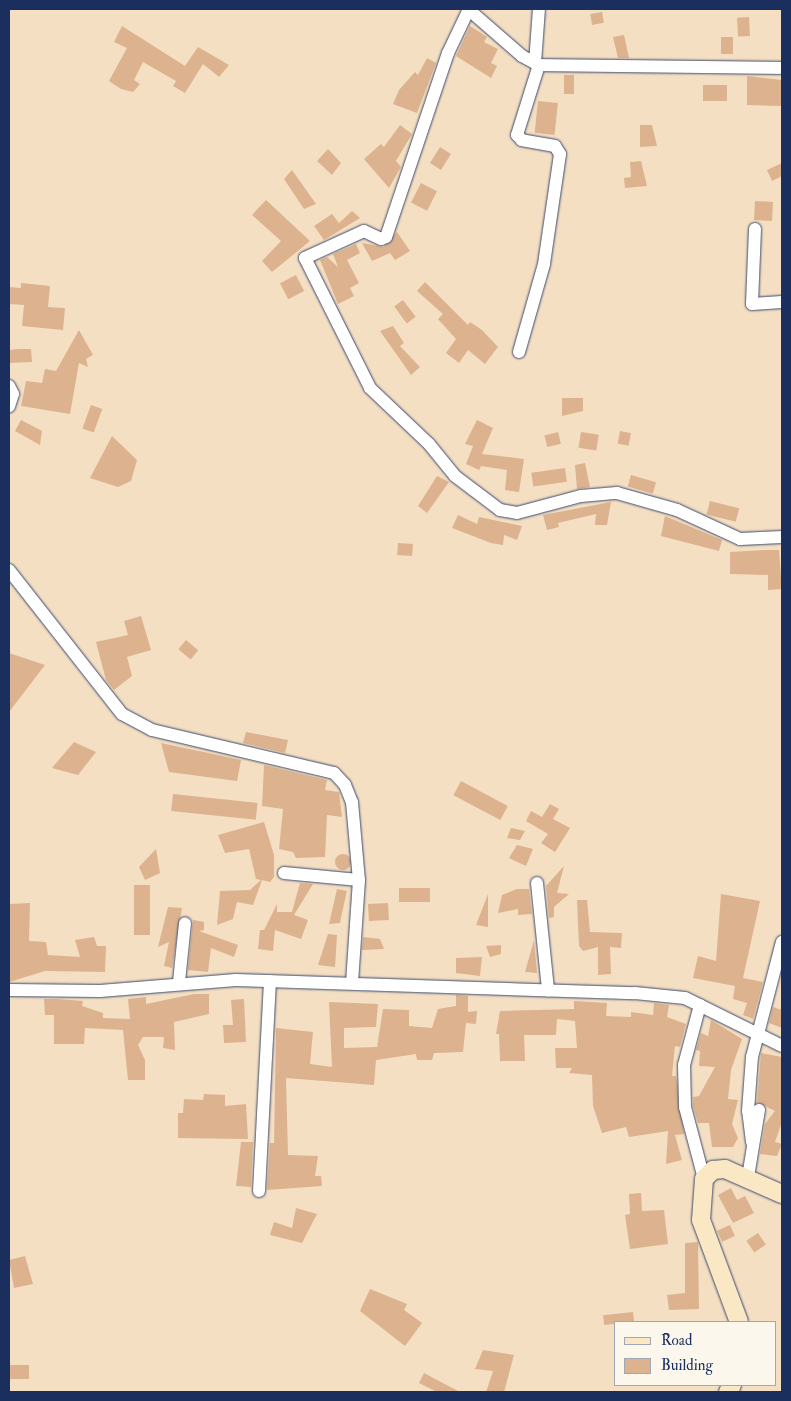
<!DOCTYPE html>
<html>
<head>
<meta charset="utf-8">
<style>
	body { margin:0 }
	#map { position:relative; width:791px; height:1401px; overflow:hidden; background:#f4dfc3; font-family:"IM FELL Double Pica",serif }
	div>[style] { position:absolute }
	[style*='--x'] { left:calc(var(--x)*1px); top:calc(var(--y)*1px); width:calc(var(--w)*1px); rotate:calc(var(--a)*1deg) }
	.building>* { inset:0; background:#dcb38e; transform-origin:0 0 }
	.round { border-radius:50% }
	.roads { filter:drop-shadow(0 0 1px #3c496d) drop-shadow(0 0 1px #3c496d) }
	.street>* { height:12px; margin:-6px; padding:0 6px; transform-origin:6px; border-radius:6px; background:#fff }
	.secondary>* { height:18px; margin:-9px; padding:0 9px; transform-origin:9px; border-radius:9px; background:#fae7c3 }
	span { translate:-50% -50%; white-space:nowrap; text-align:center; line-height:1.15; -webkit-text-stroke:4px #fbf7ec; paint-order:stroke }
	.frame { position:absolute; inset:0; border:10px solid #1b2f5e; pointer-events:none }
	.legend { position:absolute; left:614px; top:1321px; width:162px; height:65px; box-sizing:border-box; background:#fbf7ec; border:1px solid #a1a7b3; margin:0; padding:6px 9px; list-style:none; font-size:15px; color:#1b2f5e }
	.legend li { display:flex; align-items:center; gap:10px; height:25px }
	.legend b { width:25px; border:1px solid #a1a7b3 }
</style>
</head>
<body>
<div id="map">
	<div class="building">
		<i style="left:602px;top:12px;width:11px;height:12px;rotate:80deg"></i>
		<i style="left:749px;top:17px;width:19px;height:12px;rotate:87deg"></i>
		<i style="clip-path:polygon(122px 26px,185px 66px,198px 47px,229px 65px,219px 77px,203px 64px,185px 93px,173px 86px,176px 81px,143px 62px,134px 80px,140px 84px,133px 92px,121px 89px,109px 81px,127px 48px,114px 42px)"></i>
		<i style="clip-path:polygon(470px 26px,487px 37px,484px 42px,498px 49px,491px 63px,497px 66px,491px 78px,456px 56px)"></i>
		<i style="clip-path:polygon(624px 35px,629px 58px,618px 58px,613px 37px)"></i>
		<i style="left:721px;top:37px;width:12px;height:17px"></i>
		<i style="clip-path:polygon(427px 58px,436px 63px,417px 113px,393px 104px,399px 90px,415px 72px,418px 75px)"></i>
		<i style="left:564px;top:75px;width:10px;height:19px"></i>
		<i style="clip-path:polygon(747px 76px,782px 80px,782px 106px,747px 105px)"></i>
		<i style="left:703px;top:85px;width:24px;height:16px"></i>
		<i style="left:538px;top:101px;width:20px;height:32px;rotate:6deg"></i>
		<i style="clip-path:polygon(400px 125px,412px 134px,396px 161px,401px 167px,389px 188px,364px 159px,381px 144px,384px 147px)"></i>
		<i style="clip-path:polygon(640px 125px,652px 125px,657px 146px,640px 147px)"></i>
		<i style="left:440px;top:147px;width:13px;height:19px;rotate:32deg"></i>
		<i style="clip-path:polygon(328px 149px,341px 163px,332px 175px,317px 161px)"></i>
		<i style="clip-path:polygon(641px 161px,647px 186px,625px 188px,624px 178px,631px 177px,630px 162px)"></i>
		<i style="clip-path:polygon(782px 163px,782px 176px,772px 181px,767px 170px)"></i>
		<i style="clip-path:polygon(292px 170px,316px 204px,304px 209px,284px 179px)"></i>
		<i style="left:421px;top:183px;width:18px;height:22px;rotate:27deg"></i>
		<i style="clip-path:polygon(266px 200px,310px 241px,272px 272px,262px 261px,281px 241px,252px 215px)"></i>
		<i style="left:755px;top:201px;width:18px;height:19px;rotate:3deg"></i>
		<i style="clip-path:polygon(352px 211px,360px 218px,324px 240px,314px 226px,332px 214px,339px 223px)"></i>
		<i style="clip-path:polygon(397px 232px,410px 251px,395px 260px,390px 253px,372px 261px,362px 243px,384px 247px)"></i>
		<i style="clip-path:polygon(356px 244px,360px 253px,347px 260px,359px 283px,350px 288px,354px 296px,338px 304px,320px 260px,327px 257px,338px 267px,333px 254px)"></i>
		<i style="left:296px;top:275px;width:18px;height:18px;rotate:63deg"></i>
		<i style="clip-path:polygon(425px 282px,468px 325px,470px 322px,482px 330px,498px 347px,485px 364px,468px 350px,459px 363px,446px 353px,456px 339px,438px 319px,443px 314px,417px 291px)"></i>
		<i style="clip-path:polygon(21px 283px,50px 286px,48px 307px,65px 308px,63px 330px,22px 326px,24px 305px,9px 304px,9px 287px,21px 288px)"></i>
		<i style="left:403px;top:300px;width:21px;height:11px;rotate:53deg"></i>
		<i style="clip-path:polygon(393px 326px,404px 343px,400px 346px,420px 367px,411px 375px,380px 331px)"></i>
		<i style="clip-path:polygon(79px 330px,93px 355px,86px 359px,88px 367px,79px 363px,70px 414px,21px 406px,26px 381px,42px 383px,45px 369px,56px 371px)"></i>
		<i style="clip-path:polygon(19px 349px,31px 349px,32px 362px,9px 363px,9px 350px)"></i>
		<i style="clip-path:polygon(562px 398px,583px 398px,583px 411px,562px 416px)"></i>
		<i style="left:91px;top:405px;width:12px;height:25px;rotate:20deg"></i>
		<i style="clip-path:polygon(21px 420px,42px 431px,40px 445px,15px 431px)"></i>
		<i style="clip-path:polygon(477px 420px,493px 428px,482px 454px,524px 459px,519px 492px,505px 490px,507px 470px,481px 466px,479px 470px,466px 464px,473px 446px,465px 444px)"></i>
		<i style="left:620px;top:431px;width:11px;height:13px;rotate:10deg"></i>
		<i style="left:558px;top:432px;width:12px;height:14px;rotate:76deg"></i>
		<i style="left:581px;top:432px;width:18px;height:16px;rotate:9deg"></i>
		<i style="clip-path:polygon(112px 436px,137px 460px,131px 481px,118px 487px,90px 478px)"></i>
		<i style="clip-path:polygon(585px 463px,590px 487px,577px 489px,575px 465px)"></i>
		<i style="left:565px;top:468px;width:14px;height:34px;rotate:82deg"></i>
		<i style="left:631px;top:475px;width:26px;height:12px;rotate:16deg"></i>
		<i style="clip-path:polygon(437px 476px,449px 482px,427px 513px,418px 506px)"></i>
		<i style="left:710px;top:501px;width:30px;height:14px;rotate:14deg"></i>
		<i style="clip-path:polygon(611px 502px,607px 525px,595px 525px,596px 514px,558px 523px,559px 527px,547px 530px,543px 515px)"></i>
		<i style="clip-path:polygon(458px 515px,477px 524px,479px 517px,522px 526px,517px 540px,504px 535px,503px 545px,491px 543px,452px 528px)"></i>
		<i style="clip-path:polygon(665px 516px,722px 540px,719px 551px,661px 536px)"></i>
		<i style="left:398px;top:543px;width:15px;height:12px;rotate:4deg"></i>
		<i style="clip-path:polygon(765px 550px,779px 550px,782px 589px,768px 590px,768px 575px,730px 574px,730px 552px)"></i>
		<i style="clip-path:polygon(141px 616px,151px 650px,127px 657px,132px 676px,114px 690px,106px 680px,96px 642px,128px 635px,124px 621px)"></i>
		<i style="left:186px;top:640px;width:16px;height:12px;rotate:40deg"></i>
		<i style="clip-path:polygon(9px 653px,45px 665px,9px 712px)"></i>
		<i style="clip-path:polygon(246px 732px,288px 740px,285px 753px,243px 743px)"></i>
		<i style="clip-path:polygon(74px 742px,96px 752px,78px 775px,52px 768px)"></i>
		<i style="clip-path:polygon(161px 743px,241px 760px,237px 781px,169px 772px)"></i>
		<i style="clip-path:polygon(264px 765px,327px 780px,325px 790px,339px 792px,342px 817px,327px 815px,325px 857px,296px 858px,293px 852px,279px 849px,283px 809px,262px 806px)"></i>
		<i style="left:461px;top:781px;width:53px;height:16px;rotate:28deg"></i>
		<i style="left:173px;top:794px;width:85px;height:17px;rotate:6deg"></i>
		<i style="clip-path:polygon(550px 804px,559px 809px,553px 819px,570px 828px,555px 852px,541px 843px,548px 834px,526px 821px,531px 811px,542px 817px)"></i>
		<i style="clip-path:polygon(264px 822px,274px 855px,274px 877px,270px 882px,262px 880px,253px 905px,237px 902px,233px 919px,217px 925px,220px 891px,250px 890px,261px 880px,256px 879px,249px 849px,225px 853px,218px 835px)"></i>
		<i style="clip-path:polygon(511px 828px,525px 831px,520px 840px,507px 838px)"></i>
		<i style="clip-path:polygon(517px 845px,533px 849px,526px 866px,509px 858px)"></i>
		<i style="clip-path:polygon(156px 849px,160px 873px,145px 880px,139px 867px)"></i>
		<i class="round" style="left:335px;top:854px;width:16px;height:16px"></i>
		<i style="clip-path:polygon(564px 866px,557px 893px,569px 894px,554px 907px,554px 917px,549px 918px,546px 886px)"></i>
		<i style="clip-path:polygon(300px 883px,313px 884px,294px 915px,308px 920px,301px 939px,275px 930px,273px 951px,258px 949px,260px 930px,264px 930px,277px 904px,277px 912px,292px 912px)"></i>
		<i style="left:134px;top:885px;width:16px;height:50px"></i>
		<i style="left:399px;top:888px;width:31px;height:14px"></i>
		<i style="clip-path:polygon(337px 889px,347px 891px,342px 913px,340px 923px,329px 924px)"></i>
		<i style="clip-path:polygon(517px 889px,529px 889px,532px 914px,518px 915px,518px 909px,498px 913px,502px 895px)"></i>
		<i style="clip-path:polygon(488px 894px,488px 927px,476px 925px)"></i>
		<i style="clip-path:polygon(721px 894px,760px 901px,743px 978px,763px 982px,753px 1019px,743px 1015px,747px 1003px,733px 999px,735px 986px,693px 978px,698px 956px,716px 961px)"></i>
		<i style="clip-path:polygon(577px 900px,587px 900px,590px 932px,622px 933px,621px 948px,610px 947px,611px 974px,598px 975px,598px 947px,583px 951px,579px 946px)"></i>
		<i style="clip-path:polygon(30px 903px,29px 941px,46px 942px,48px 955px,80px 957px,75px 940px,94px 937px,97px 946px,106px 946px,105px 972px,45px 971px,9px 982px,9px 904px)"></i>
		<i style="left:388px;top:903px;width:17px;height:20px;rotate:87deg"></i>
		<i style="clip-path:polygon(168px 907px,182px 908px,172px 968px,164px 966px,169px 942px,158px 947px)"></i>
		<i style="clip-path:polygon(193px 920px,204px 922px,204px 930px,199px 931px,238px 945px,234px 957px,211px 948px,208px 972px,188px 970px)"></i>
		<i style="clip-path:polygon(328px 934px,337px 935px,335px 967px,318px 965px)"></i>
		<i style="clip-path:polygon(363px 937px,380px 939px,384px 949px,362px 950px)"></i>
		<i style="clip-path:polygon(534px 940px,537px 973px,525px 972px)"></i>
		<i style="clip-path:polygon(501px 945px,501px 954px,490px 957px,486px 946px)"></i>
		<i style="clip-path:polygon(482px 957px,480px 976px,456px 973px,456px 958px)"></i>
		<i style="clip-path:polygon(194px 994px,209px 994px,209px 1014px,174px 1022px,175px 1050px,163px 1048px,164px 1037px,143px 1037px,138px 1045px,145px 1060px,145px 1080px,128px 1080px,123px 1030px,85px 1028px,84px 1044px,54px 1044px,54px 1015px,45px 1015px,44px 999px,56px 999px,83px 1001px,82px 1006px,103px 1013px,103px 1018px,130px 1019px,128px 999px,146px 997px,146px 1004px)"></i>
		<i style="clip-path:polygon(456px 995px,468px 996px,468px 1012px,477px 1011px,476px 1024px,466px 1023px,463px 1052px,434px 1053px,432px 1060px,417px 1060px,416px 1054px,376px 1060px,374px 1085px,286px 1078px,288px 1155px,318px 1156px,315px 1176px,321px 1176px,322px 1186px,267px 1190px,270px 1143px,274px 1143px,276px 1028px,313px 1032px,310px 1064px,332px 1067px,329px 1002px,378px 1004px,376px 1027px,344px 1028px,344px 1048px,377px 1047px,383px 1009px,409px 1010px,409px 1026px,432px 1028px,438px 1009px,456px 1006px)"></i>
		<i style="clip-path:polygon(244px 999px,246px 1042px,224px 1043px,223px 1025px,233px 1025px,231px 1000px)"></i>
		<i style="clip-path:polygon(574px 1001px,607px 1003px,606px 1016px,631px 1017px,631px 1012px,653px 1015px,654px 1003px,669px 1005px,667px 1017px,686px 1024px,680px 1047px,675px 1046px,672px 1076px,676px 1076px,684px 1134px,675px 1135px,682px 1160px,666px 1164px,668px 1131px,629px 1137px,626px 1127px,602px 1133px,593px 1106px,592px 1075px,569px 1073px,572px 1068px,556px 1068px,555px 1048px,577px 1048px,575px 1021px,557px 1019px,556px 1035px,524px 1035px,525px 1061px,500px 1061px,499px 1034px,496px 1034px,500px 1011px,574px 1009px)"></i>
		<i style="clip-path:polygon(773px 1007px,782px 1010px,782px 1028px,769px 1023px)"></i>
		<i style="clip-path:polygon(711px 1020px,742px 1039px,731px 1070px,728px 1099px,738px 1100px,732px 1124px,738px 1138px,733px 1147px,712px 1147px,709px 1123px,698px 1123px,693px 1106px,693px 1097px,699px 1096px,715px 1067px,699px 1066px,700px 1051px,696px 1050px,701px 1033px,708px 1036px)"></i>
		<i style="clip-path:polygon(761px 1053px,782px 1057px,782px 1122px,775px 1142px,782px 1144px,777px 1156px,760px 1154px,765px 1124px,775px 1111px,757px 1102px)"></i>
		<i style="clip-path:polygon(204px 1094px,225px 1095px,225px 1106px,246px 1104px,248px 1139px,178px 1138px,178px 1113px,183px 1113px,184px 1099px,203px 1100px)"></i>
		<i style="clip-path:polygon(241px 1142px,253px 1142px,251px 1187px,236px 1186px)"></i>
		<i style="clip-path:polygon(731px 1188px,737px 1200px,745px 1196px,754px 1213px,733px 1223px,718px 1195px)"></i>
		<i style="clip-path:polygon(641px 1193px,642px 1211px,664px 1210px,668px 1244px,630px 1249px,625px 1215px,630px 1214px,629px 1194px)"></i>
		<i style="clip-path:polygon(296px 1208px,317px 1214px,302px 1243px,270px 1235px,274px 1222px,292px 1228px)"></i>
		<i style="left:730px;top:1225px;width:12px;height:14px;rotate:66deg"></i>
		<i style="left:758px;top:1233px;width:14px;height:14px;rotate:56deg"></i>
		<i style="clip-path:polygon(698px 1242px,699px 1309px,669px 1310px,667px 1295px,685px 1293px,685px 1243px)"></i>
		<i style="clip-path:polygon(25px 1256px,33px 1284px,14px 1288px,9px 1260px)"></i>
		<i style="clip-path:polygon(370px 1289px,407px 1304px,404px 1310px,422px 1323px,405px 1346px,360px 1311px)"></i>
		<i style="left:633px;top:1312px;width:10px;height:30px;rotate:84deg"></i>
		<i style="clip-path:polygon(483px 1350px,514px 1355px,504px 1392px,486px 1392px,493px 1371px,475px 1369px)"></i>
		<i style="left:9px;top:1365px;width:20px;height:14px"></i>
		<i style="clip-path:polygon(424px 1373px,439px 1381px,460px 1392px,437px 1392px,419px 1383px)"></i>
	</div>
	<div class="roads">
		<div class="street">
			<i style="--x:468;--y:9;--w:72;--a:41"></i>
			<i style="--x:522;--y:56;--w:19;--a:28"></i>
			<i style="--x:539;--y:65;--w:243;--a:0.7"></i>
			<i style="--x:469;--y:9;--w:49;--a:115.5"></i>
			<i style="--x:448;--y:53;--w:194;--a:108.6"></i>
			<i style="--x:386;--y:237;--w:5;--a:158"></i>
			<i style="--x:381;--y:239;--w:19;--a:-155"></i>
			<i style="--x:364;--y:231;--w:65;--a:155.4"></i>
			<i style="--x:305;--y:258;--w:145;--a:63.4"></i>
			<i style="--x:370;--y:388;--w:81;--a:43.5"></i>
			<i style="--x:429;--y:444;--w:41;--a:50.9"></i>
			<i style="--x:455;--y:476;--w:56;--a:37.1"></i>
			<i style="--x:500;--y:510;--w:17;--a:10"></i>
			<i style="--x:517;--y:513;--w:66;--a:-14.9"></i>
			<i style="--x:581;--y:496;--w:36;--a:-5"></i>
			<i style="--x:617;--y:493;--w:62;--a:15.8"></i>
			<i style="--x:677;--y:510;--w:69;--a:24.7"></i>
			<i style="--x:740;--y:539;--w:42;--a:-2.7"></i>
			<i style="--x:535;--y:63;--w:54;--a:-85.8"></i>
			<i style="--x:755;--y:229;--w:75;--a:92.3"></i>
			<i style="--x:752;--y:304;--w:30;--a:-4"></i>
			<i style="--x:519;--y:352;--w:91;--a:-74.1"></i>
			<i style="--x:544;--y:264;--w:111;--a:-81.7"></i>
			<i style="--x:560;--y:154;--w:9;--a:-122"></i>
			<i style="--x:555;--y:146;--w:34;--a:-170"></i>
			<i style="--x:522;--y:140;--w:7;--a:-135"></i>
			<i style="--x:517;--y:135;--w:73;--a:-72.6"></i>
			<i style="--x:9;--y:386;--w:9;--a:63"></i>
			<i style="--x:13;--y:394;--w:13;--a:108"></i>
			<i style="--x:9;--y:570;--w:183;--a:51.9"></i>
			<i style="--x:122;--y:714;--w:34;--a:28"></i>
			<i style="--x:152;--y:730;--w:187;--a:13.3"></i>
			<i style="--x:334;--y:773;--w:16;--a:47"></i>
			<i style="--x:345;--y:785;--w:18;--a:68"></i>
			<i style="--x:352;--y:802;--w:78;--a:84.9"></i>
			<i style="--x:284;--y:873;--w:75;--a:5.3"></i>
			<i style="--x:359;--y:880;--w:102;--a:93.9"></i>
			<i style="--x:537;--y:883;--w:108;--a:84.1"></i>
			<i style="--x:179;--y:982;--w:59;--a:-84.2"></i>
			<i style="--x:9;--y:990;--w:91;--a:0.6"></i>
			<i style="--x:100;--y:991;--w:136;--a:-4.6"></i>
			<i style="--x:236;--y:980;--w:399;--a:1.9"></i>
			<i style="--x:635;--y:993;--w:50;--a:5.7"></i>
			<i style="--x:685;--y:998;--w:108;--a:26.3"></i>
			<i style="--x:700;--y:1005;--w:62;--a:104.9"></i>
			<i style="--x:684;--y:1065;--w:42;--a:88.6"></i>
			<i style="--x:685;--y:1107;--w:74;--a:75.2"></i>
			<i style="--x:752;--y:1142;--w:31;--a:-97"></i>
			<i style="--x:748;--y:1111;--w:54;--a:-85.8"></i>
			<i style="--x:752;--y:1057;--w:119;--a:-75.4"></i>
			<i style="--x:748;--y:1177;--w:68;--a:-80.7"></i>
			<i style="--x:259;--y:1191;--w:210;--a:-87"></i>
		</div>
		<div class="secondary">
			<i style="--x:739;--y:1322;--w:109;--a:-110.4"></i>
			<i style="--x:701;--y:1220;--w:41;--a:-85.8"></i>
			<i style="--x:704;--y:1179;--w:13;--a:-45"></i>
			<i style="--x:713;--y:1170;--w:12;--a:-5"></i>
			<i style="--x:725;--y:1169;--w:62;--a:23.7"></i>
			<i style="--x:728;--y:1392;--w:8;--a:-60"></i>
		</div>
	</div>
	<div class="frame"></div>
	<ul class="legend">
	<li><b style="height:6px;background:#fae7c3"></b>Road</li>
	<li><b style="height:14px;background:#dcb38e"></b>Building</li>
	</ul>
</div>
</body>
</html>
